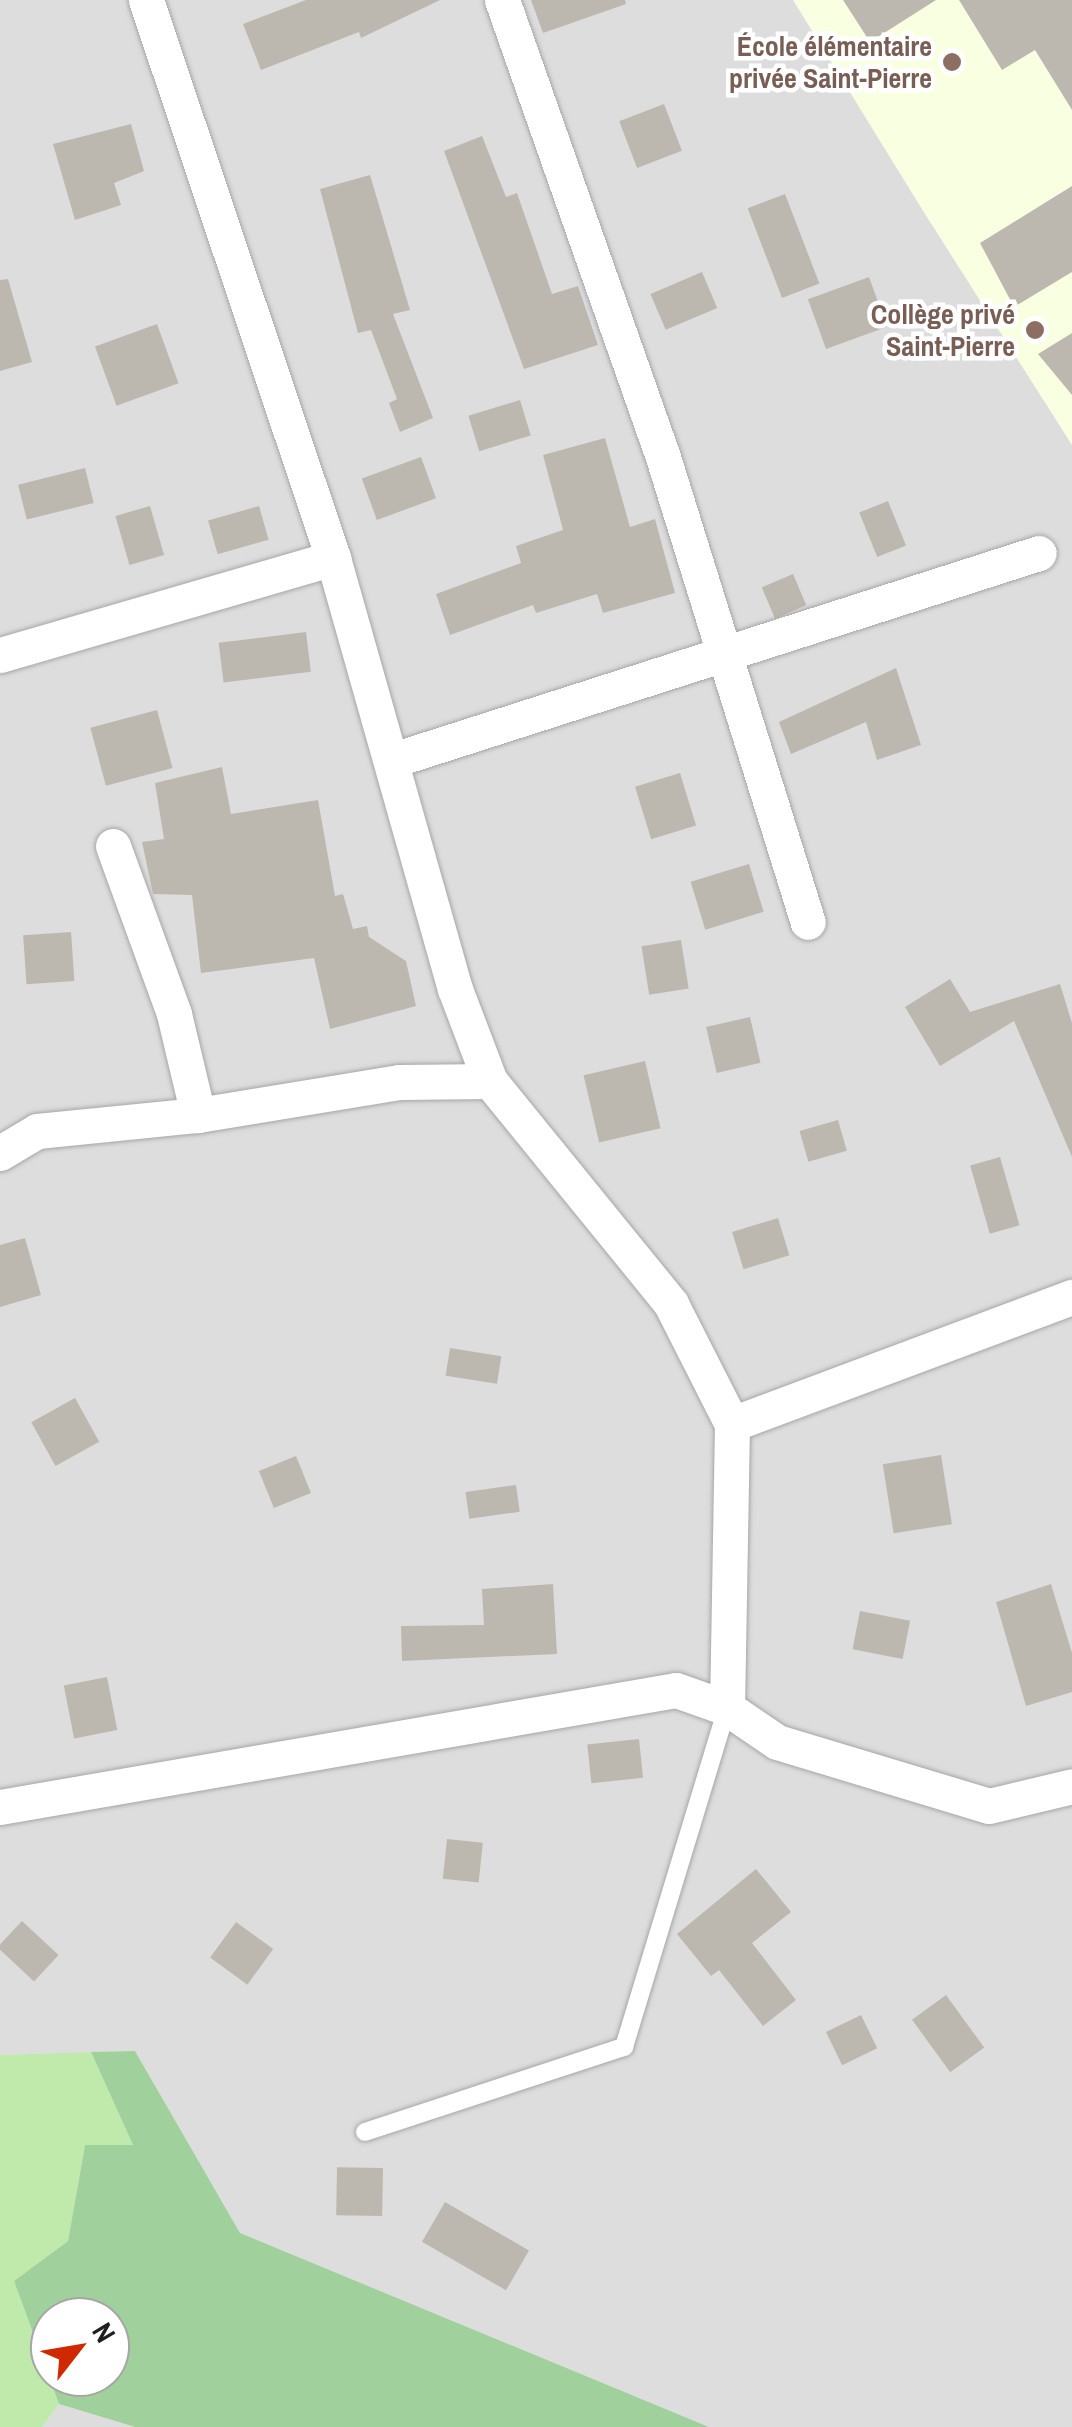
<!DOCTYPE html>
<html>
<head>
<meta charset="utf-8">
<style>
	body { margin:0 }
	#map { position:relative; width:1072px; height:2427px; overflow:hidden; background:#f0efe6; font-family:"Archivo Narrow",sans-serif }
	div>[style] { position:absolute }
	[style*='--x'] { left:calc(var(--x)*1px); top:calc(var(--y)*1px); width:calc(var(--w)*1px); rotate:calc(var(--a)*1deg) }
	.residential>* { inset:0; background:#dedddd }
	.education>* { inset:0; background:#f9ffe1 }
	.grass>* { inset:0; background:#bfeaac }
	.forest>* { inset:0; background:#a0d09b }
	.building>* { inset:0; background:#bdb8af; transform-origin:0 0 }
	.roads { filter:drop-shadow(0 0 2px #a7a7a7) drop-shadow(0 0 2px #a7a7a7) }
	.lane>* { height:18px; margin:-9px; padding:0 9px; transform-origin:9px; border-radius:9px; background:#fff }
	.street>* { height:35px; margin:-17.5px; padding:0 17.5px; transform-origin:17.5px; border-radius:17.5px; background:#fff }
	.dots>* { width:28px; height:28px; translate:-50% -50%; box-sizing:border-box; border:5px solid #fff; border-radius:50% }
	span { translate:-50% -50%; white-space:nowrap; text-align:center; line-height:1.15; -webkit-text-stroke:9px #fff; paint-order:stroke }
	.education-label { font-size:28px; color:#785e54; font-weight:700 }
	.right { translate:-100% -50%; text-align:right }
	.north { position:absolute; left:30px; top:2297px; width:100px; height:100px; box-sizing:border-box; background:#fff; border:2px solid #a6a6a6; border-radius:50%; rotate:59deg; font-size:28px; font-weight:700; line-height:40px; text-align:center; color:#202020 }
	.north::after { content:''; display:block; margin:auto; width:35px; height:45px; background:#d02800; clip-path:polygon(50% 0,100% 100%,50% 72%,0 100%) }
</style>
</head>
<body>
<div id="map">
	<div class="residential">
		<i style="clip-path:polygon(0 0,1072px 0,1072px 2427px,709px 2427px,240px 2233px,135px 2051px,0 2055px)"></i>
		<i style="clip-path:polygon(59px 2404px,135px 2427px,42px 2427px)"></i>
	</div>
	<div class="education">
		<i style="clip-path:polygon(793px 0,1072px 0,1072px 445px,925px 214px)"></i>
	</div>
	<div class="grass">
		<i style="clip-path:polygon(91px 2052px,133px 2145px,85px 2145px,68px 2241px,14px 2281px,59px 2404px,42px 2427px,0 2427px,0 2055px)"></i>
	</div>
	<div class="forest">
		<i style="clip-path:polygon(evenodd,135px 2051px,240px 2233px,709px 2427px,135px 2427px,59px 2404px,14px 2281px,68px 2241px,85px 2145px,133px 2145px,91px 2052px,135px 2051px,50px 2317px,110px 2317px,110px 2377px,50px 2377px,50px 2317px)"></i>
	</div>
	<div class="building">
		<i style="clip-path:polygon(306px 0,440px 0,361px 38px,359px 32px,261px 70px,243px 24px)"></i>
		<i style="clip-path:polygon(531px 0,625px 0,626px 4px,543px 33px)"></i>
		<i style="clip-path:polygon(843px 0,936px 0,870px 42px)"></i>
		<i style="clip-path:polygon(959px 0,1072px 0,1072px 110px,1035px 50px,1002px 70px)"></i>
		<i style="left:664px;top:104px;width:50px;height:48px;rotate:69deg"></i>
		<i style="clip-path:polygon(131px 124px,144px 171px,114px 183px,121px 205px,75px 220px,53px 144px)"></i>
		<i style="clip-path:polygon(482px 136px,506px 197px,517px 193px,552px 294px,578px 286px,598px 345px,524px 369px,444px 151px)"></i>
		<i style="clip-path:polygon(370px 175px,410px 310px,393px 314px,433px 418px,400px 432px,389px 403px,397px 399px,371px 330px,358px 333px,320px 189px)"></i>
		<i style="clip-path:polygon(1072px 186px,1072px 272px,1014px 307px,980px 243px)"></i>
		<i style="left:785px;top:194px;width:96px;height:40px;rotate:69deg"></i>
		<i style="left:702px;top:272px;width:39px;height:56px;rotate:67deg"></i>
		<i style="left:869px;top:277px;width:53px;height:65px;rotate:70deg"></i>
		<i style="clip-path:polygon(8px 279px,32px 362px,0 371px,0 280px)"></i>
		<i style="left:157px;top:324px;width:63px;height:66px;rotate:70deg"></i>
		<i style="clip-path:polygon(1072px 333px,1072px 395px,1038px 354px)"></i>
		<i style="left:520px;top:400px;width:37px;height:54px;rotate:73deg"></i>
		<i style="clip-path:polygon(605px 438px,630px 527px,655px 519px,675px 593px,603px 613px,597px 594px,536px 613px,533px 605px,450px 635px,436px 594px,521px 563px,516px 546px,563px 530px,543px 455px)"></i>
		<i style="left:421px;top:457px;width:44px;height:63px;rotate:70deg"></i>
		<i style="left:85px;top:468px;width:36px;height:69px;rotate:76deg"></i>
		<i style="left:888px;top:501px;width:48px;height:31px;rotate:68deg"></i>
		<i style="left:150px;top:506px;width:51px;height:36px;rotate:74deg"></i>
		<i style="left:259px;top:506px;width:35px;height:53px;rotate:74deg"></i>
		<i style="left:793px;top:574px;width:34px;height:34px;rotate:67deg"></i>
		<i style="left:306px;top:632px;width:40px;height:88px;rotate:83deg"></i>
		<i style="clip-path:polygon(896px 668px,921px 745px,877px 760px,866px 722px,791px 754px,779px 722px)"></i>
		<i style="left:157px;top:710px;width:60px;height:69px;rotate:75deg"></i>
		<i style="clip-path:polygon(222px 767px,231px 814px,318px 800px,335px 896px,343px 894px,353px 929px,367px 926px,369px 937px,406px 961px,416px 1006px,330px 1029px,314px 958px,201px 973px,192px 895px,153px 894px,142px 842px,164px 839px,155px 783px)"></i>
		<i style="left:680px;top:773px;width:55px;height:47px;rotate:73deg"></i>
		<i style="left:749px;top:864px;width:50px;height:61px;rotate:73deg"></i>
		<i style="left:71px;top:932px;width:49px;height:48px;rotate:86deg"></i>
		<i style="left:681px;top:940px;width:49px;height:40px;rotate:81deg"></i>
		<i style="clip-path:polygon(950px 979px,970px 1012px,1060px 984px,1072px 1023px,1072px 1157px,1014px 1021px,940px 1066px,905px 1007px)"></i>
		<i style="left:750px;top:1017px;width:47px;height:45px;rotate:77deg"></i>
		<i style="left:645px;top:1061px;width:69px;height:63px;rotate:77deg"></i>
		<i style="left:838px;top:1120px;width:32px;height:40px;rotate:74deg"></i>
		<i style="left:1000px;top:1157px;width:71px;height:31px;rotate:74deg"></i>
		<i style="left:778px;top:1218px;width:39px;height:48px;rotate:73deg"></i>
		<i style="clip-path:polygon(25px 1238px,41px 1295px,0 1307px,0 1245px)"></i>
		<i style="left:450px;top:1348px;width:52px;height:28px;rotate:9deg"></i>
		<i style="left:75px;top:1398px;width:50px;height:50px;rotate:61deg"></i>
		<i style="left:941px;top:1455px;width:70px;height:59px;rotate:81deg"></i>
		<i style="left:296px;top:1456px;width:40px;height:40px;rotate:68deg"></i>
		<i style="left:516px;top:1485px;width:27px;height:51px;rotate:82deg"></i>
		<i style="clip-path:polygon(553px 1584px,557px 1654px,402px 1661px,401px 1626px,484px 1625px,482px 1589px)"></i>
		<i style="clip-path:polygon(1051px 1584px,1072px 1653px,1072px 1692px,1026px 1706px,996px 1602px)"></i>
		<i style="left:860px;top:1611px;width:51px;height:39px;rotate:11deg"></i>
		<i style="left:107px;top:1677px;width:54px;height:44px;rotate:79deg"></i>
		<i style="left:639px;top:1739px;width:39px;height:52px;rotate:84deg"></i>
		<i style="left:447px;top:1839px;width:36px;height:40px;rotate:6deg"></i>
		<i style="clip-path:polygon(756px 1869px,791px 1912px,752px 1943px,796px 2000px,763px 2026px,719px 1970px,711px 1976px,677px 1934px)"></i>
		<i style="left:22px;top:1921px;width:50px;height:36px;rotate:43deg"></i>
		<i style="left:236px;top:1922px;width:46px;height:44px;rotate:36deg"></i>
		<i style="left:946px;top:1995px;width:65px;height:42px;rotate:54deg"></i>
		<i style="left:861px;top:2015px;width:37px;height:39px;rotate:64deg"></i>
		<i style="left:383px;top:2168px;width:48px;height:46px;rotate:91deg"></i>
		<i style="left:445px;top:2202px;width:97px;height:46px;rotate:30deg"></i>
	</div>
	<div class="roads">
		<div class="lane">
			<i style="--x:365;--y:2132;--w:273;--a:-18.2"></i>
			<i style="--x:624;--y:2047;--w:354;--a:-73.1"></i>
		</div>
		<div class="street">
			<i style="--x:146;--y:0;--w:589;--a:71.47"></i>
			<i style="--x:333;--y:558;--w:448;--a:74.2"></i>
			<i style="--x:455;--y:989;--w:98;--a:69.2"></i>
			<i style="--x:490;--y:1081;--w:287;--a:50.9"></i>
			<i style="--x:671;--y:1304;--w:135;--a:63.1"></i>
			<i style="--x:732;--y:1424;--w:284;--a:91"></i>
			<i style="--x:727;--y:1708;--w:60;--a:34.2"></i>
			<i style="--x:777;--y:1742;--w:221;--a:16.8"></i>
			<i style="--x:989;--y:1806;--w:85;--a:-13.5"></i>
			<i style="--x:502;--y:0;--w:481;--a:70.6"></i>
			<i style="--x:662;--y:454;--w:490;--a:72.7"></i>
			<i style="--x:0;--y:655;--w:347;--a:-16.2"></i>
			<i style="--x:393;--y:760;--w:678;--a:-17.77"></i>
			<i style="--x:113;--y:846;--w:179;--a:70"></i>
			<i style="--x:174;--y:1014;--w:104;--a:76.6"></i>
			<i style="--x:0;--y:1153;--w:43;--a:-30.7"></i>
			<i style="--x:37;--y:1131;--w:162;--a:-5.7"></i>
			<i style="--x:198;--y:1115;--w:204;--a:-9.3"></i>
			<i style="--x:399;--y:1082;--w:91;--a:-0.6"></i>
			<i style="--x:732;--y:1424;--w:363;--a:-20.5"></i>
			<i style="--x:0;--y:1807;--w:686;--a:-9.82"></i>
			<i style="--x:676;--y:1690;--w:54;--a:19.4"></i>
		</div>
	</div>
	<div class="dots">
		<i style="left:952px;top:62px;background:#8d6e63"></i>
		<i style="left:1035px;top:330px;background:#8d6e63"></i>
	</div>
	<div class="education-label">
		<span class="right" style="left:932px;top:62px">École élémentaire<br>privée Saint-Pierre</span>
		<span class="right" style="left:1015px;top:330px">Collège privé<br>Saint-Pierre</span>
	</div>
	<div class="north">N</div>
</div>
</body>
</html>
